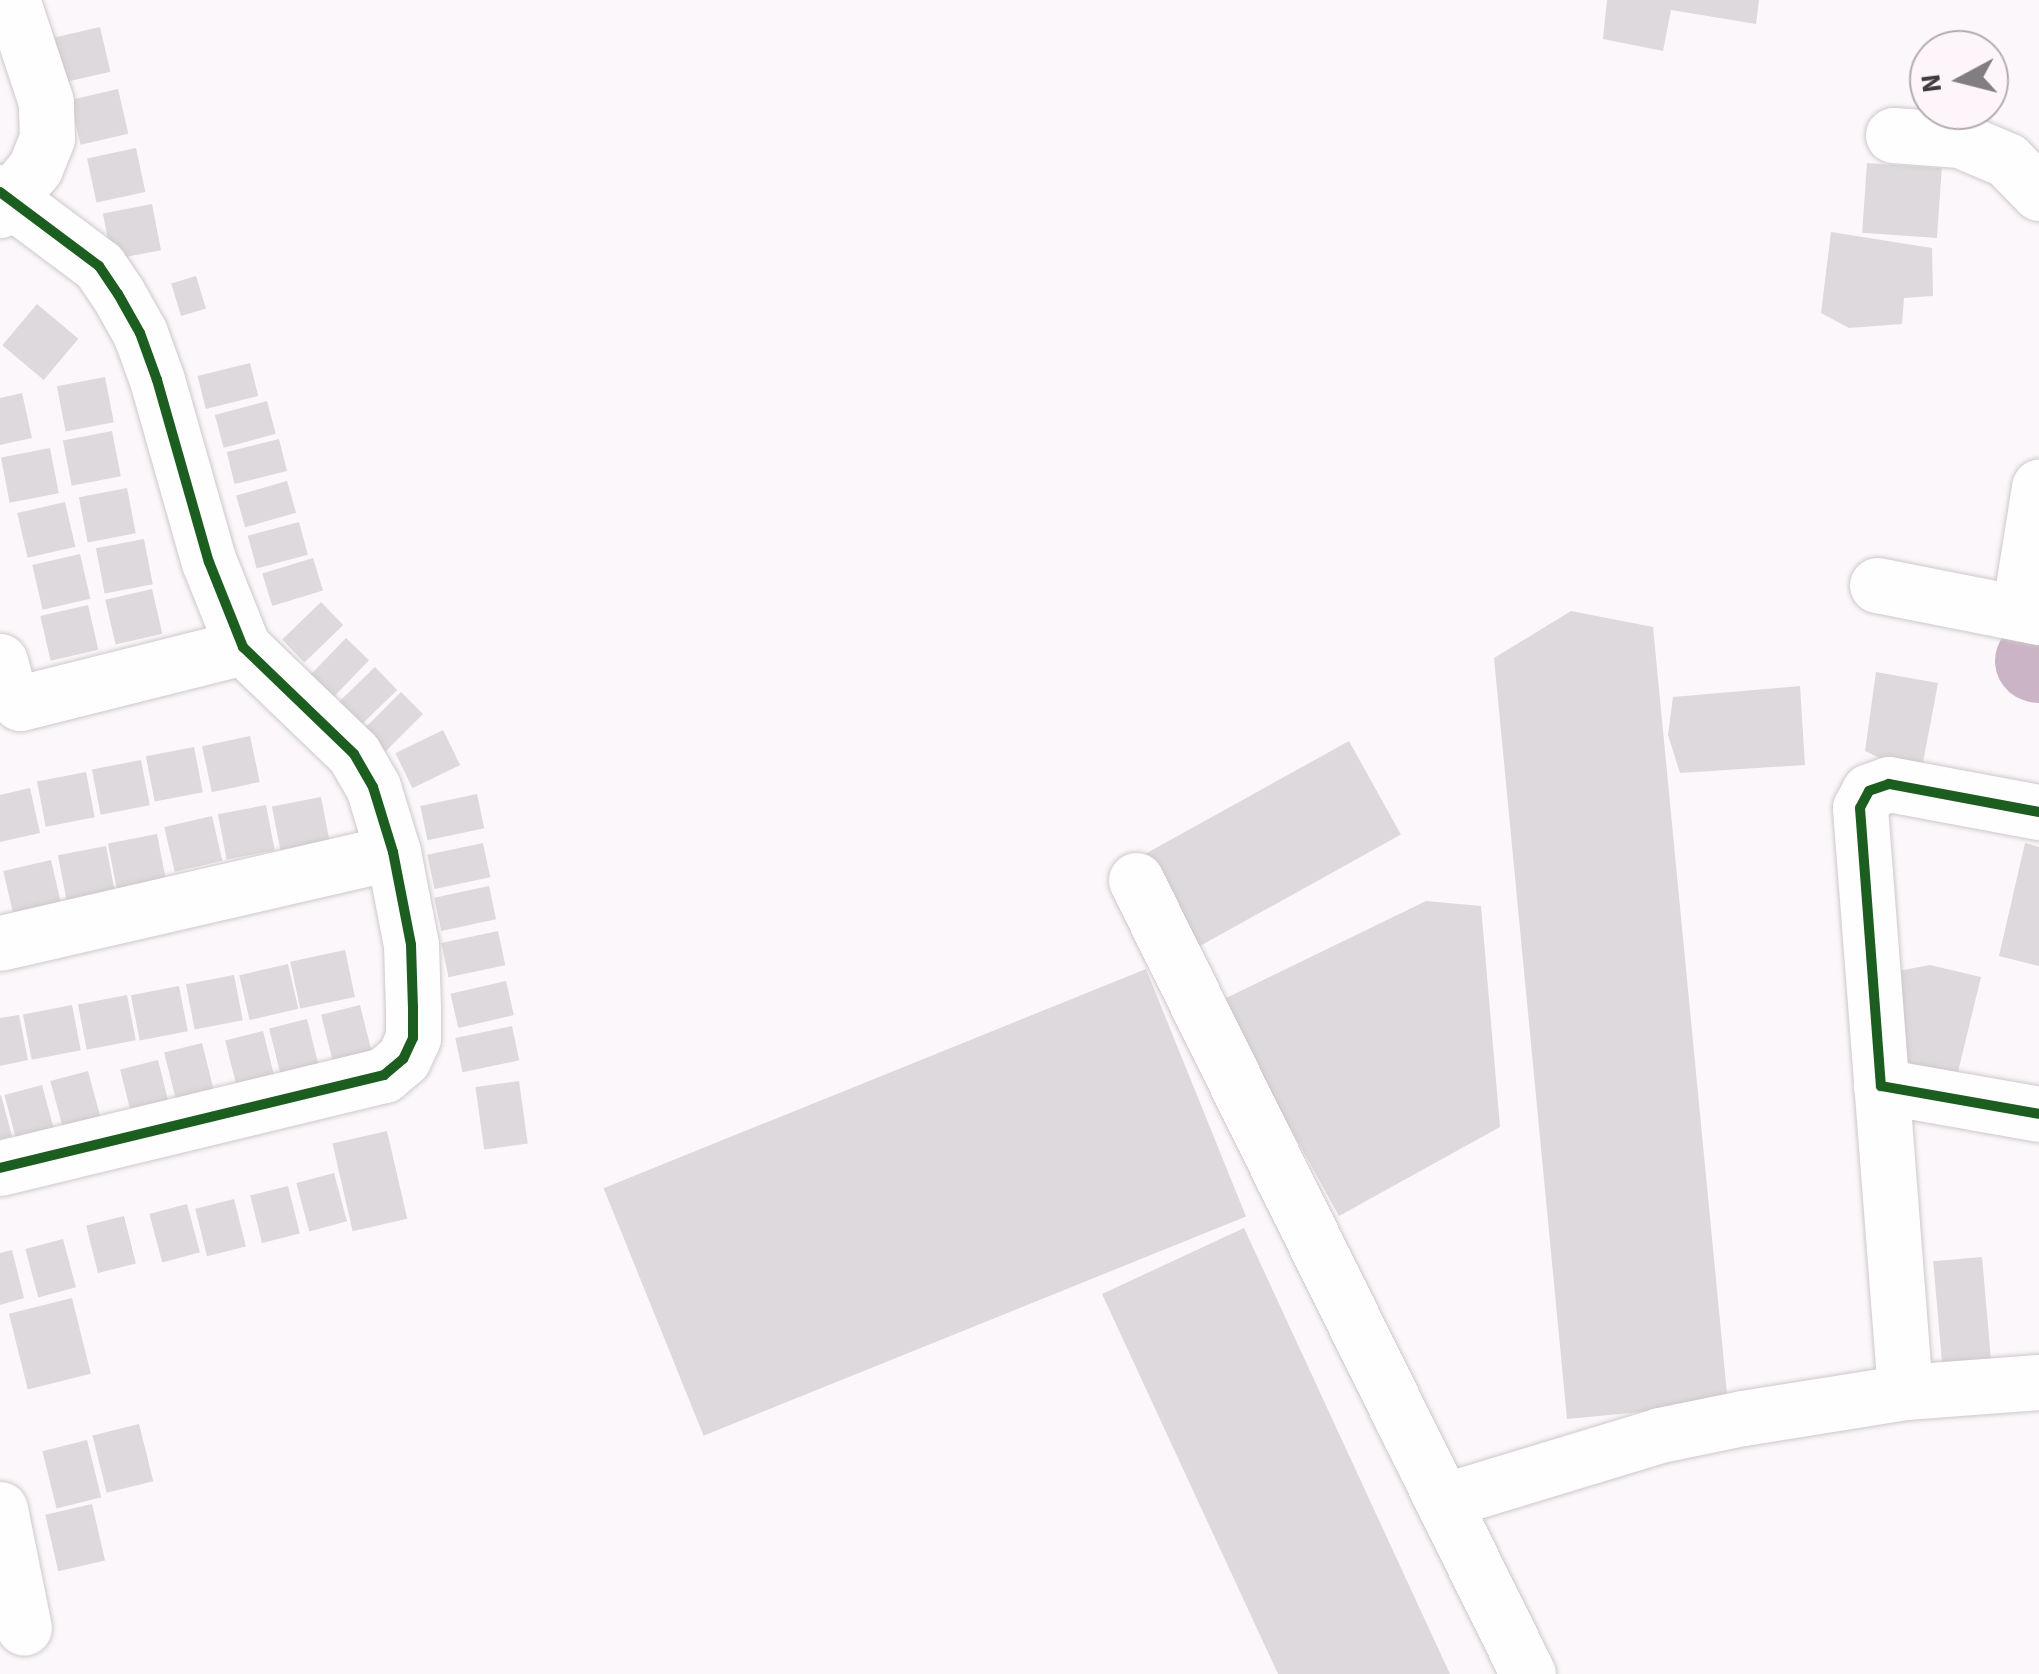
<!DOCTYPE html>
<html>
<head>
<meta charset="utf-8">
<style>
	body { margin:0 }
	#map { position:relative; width:2039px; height:1674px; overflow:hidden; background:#fcf7fa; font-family:"Source Sans 3",sans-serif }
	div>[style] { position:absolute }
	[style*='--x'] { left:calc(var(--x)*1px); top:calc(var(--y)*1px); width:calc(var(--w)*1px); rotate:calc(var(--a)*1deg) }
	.river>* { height:82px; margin:-41px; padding:0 41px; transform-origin:41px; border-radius:41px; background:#cbb4c5 }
	.building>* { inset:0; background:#ded9dc; transform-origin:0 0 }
	.roads { filter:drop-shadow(0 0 2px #cdc8cb) drop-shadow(0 0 2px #cdc8cb) }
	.minor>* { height:55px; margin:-27.5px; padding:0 27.5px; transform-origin:27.5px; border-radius:27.5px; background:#fffefe }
	.cycleway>* { height:10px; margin:-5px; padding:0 5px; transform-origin:5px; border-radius:5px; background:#1b5e20 }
	span { translate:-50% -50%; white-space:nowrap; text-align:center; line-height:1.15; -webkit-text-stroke:10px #fef5fb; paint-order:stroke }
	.north { position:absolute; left:1909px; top:30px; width:100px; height:100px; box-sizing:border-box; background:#fef5fb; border:2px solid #b2abaf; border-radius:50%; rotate:263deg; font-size:28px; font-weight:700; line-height:40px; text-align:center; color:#403b3e }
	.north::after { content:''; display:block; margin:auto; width:35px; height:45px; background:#827d80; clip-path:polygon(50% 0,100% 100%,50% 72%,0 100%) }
</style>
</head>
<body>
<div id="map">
	<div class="river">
		<i style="--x:2036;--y:661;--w:3;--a:18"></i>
	</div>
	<div class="building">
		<i style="clip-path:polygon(1607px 0,1759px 0,1756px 24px,1671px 10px,1663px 51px,1603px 39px)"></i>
		<i style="left:100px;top:27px;width:46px;height:49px;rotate:77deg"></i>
		<i style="left:118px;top:89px;width:46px;height:49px;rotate:77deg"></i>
		<i style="left:136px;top:148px;width:45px;height:50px;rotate:78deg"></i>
		<i style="left:1867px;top:163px;width:75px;height:70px;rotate:4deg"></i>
		<i style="left:152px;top:204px;width:47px;height:50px;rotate:79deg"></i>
		<i style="clip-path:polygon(1831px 232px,1932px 248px,1933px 296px,1904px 298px,1902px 324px,1849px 328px,1821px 313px)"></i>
		<i style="left:196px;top:276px;width:34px;height:26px;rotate:73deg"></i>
		<i style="left:37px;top:304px;width:54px;height:54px;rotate:40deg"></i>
		<i style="left:250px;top:363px;width:34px;height:54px;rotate:76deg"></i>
		<i style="left:105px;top:377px;width:46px;height:49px;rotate:79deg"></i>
		<i style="clip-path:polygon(22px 393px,32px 438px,0 445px,0 398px)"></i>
		<i style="left:267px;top:401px;width:34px;height:54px;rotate:75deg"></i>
		<i style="left:112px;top:431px;width:46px;height:50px;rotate:79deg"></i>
		<i style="left:279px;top:439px;width:33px;height:54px;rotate:76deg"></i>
		<i style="left:50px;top:448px;width:46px;height:50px;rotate:79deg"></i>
		<i style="left:287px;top:481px;width:33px;height:53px;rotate:74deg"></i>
		<i style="left:127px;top:488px;width:46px;height:49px;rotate:79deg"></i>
		<i style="left:65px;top:502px;width:46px;height:49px;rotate:77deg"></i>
		<i style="left:299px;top:522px;width:34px;height:53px;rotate:75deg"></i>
		<i style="left:144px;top:539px;width:46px;height:49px;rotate:79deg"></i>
		<i style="left:80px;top:554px;width:46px;height:49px;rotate:77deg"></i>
		<i style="left:313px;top:558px;width:34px;height:53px;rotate:73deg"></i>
		<i style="left:152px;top:589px;width:46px;height:48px;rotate:77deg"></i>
		<i style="left:321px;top:602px;width:32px;height:54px;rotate:46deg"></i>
		<i style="left:88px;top:605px;width:46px;height:49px;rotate:77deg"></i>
		<i style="clip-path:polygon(1571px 611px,1653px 627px,1728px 1404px,1567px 1419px,1494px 658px)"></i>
		<i style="left:346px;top:638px;width:32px;height:52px;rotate:44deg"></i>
		<i style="left:375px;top:667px;width:32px;height:54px;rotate:46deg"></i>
		<i style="clip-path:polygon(1876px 672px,1938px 683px,1922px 768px,1890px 763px,1865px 751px)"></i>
		<i style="clip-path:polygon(1800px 686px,1805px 765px,1680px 773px,1668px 735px,1673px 697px)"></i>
		<i style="left:401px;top:692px;width:31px;height:53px;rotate:45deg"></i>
		<i style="left:443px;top:730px;width:39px;height:53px;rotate:64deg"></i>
		<i style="left:250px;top:736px;width:47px;height:49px;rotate:78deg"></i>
		<i style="left:1349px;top:741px;width:107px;height:239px;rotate:61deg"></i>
		<i style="left:194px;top:747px;width:46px;height:49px;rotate:79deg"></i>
		<i style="left:141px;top:760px;width:46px;height:50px;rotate:79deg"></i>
		<i style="left:86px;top:772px;width:46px;height:50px;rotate:79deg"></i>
		<i style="clip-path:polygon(30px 788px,40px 833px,0 842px,0 795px)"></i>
		<i style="left:477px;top:794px;width:35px;height:58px;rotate:78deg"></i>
		<i style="left:321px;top:797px;width:46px;height:50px;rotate:79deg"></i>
		<i style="left:266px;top:805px;width:46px;height:49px;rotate:79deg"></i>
		<i style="left:212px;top:816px;width:46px;height:49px;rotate:77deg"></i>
		<i style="left:157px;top:834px;width:46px;height:50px;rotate:79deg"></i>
		<i style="left:483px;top:843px;width:35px;height:57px;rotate:78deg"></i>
		<i style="clip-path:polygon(2025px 843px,2039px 847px,2039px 966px,1999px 956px)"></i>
		<i style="left:106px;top:846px;width:46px;height:49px;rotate:79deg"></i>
		<i style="left:51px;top:860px;width:46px;height:49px;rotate:77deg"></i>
		<i style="left:489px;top:886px;width:34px;height:56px;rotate:78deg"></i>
		<i style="clip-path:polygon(1426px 901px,1481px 906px,1500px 1127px,1339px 1216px,1220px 1001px)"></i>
		<i style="left:498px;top:931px;width:35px;height:58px;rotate:78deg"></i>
		<i style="left:345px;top:950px;width:48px;height:56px;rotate:78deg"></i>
		<i style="left:288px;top:964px;width:46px;height:50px;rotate:77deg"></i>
		<i style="clip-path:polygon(1930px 965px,1981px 977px,1956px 1080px,1919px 1072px,1891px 1048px,1893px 972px)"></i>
		<i style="left:1146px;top:969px;width:267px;height:585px;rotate:68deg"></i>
		<i style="left:234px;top:975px;width:46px;height:49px;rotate:79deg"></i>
		<i style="left:506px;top:981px;width:35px;height:57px;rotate:77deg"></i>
		<i style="left:179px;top:986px;width:46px;height:49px;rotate:79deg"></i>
		<i style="left:127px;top:995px;width:46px;height:50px;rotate:79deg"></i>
		<i style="left:72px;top:1005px;width:46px;height:50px;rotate:79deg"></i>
		<i style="left:360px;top:1005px;width:49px;height:40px;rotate:76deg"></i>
		<i style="clip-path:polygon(19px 1015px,28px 1060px,0 1066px,0 1018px)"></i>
		<i style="left:307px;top:1019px;width:50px;height:39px;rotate:76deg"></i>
		<i style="left:512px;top:1026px;width:35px;height:58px;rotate:78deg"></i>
		<i style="left:263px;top:1031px;width:49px;height:39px;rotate:76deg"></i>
		<i style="left:202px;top:1043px;width:49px;height:39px;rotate:76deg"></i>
		<i style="left:158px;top:1060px;width:49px;height:39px;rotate:76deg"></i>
		<i style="left:88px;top:1071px;width:51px;height:39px;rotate:75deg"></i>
		<i style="left:519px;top:1081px;width:63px;height:44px;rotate:82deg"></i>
		<i style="left:42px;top:1085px;width:50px;height:39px;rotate:75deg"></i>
		<i style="clip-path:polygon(1px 1095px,12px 1136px,0 1140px,0 1096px)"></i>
		<i style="left:387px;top:1131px;width:90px;height:56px;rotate:77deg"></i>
		<i style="left:334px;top:1173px;width:50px;height:39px;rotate:75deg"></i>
		<i style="left:288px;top:1186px;width:49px;height:39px;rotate:76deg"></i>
		<i style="left:234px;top:1199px;width:49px;height:40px;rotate:76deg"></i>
		<i style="left:187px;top:1204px;width:50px;height:39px;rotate:75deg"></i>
		<i style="left:124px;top:1216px;width:49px;height:39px;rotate:76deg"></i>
		<i style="clip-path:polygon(1244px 1228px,1450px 1674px,1278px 1674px,1102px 1294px)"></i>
		<i style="left:63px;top:1239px;width:50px;height:39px;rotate:75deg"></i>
		<i style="clip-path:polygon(12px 1250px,24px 1298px,0 1305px,0 1253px)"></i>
		<i style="left:1982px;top:1257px;width:106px;height:49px;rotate:85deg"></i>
		<i style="left:72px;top:1298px;width:78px;height:65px;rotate:76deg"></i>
		<i style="left:139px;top:1424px;width:59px;height:48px;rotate:76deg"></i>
		<i style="left:87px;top:1440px;width:59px;height:46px;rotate:76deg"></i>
		<i style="left:92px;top:1504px;width:58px;height:48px;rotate:77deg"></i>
	</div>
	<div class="roads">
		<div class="minor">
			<i style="--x:1893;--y:135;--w:67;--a:4.3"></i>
			<i style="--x:1960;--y:140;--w:51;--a:23.1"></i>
			<i style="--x:2007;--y:160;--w:46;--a:45.9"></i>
			<i style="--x:0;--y:192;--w:124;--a:36.8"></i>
			<i style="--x:99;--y:266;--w:34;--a:56"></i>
			<i style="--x:118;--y:294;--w:45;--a:60.6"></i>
			<i style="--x:140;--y:333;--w:50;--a:70.1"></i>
			<i style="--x:157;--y:380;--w:189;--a:74.1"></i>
			<i style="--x:209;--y:562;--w:92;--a:68.2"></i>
			<i style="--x:243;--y:647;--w:154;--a:43.9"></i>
			<i style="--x:354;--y:754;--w:38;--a:60"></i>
			<i style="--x:373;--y:787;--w:68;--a:72.9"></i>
			<i style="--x:393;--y:852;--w:95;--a:79"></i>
			<i style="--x:411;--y:945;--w:62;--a:88.2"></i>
			<i style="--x:413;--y:1007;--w:31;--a:90"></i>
			<i style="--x:413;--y:1038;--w:23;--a:115"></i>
			<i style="--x:403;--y:1059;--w:25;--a:140"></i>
			<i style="--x:384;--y:1075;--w:395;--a:166.4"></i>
			<i style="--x:0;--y:210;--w:55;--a:-50.2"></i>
			<i style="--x:35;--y:168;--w:32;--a:-68"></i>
			<i style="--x:47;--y:138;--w:36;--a:-92"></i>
			<i style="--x:46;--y:102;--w:108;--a:-108.4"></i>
			<i style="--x:1877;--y:585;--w:165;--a:11.2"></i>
			<i style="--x:2019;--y:612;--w:127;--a:-80.9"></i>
			<i style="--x:0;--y:661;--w:31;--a:75"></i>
			<i style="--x:8;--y:691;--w:17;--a:45"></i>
			<i style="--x:20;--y:703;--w:230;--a:-14.1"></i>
			<i style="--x:1136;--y:880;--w:885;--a:63.72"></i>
			<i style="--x:0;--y:943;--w:403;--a:-13"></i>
			<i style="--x:1881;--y:1086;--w:160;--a:10"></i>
			<i style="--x:1905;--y:1392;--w:586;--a:-94.41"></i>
			<i style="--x:1860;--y:808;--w:19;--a:-62"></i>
			<i style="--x:1869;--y:791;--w:21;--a:-19"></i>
			<i style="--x:1889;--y:784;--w:153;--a:10.6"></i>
			<i style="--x:1443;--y:1501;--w:227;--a:-16.9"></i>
			<i style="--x:1660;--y:1435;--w:85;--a:-11.6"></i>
			<i style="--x:1743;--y:1418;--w:164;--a:-9.1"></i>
			<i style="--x:1905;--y:1392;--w:134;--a:-4.3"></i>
			<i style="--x:0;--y:1509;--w:121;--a:78.6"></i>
		</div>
	</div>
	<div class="cycleway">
		<i style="--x:0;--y:192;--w:124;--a:36.8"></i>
		<i style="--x:99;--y:266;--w:34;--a:56"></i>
		<i style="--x:118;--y:294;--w:45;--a:60.6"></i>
		<i style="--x:140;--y:333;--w:50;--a:70.1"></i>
		<i style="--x:157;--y:380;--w:189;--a:74.1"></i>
		<i style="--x:209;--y:562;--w:92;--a:68.2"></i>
		<i style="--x:243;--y:647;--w:154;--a:43.9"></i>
		<i style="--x:354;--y:754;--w:38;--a:60"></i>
		<i style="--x:373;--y:787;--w:68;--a:72.9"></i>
		<i style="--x:393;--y:852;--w:95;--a:79"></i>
		<i style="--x:411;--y:945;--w:62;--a:88.2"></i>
		<i style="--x:413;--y:1007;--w:31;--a:90"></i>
		<i style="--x:413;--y:1038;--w:23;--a:115"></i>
		<i style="--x:403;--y:1059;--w:25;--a:140"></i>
		<i style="--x:384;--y:1075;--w:395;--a:166.4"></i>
		<i style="--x:2039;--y:812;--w:153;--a:-169.4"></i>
		<i style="--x:1889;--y:784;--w:21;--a:161"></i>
		<i style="--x:1869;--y:791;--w:19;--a:118"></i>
		<i style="--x:1860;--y:808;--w:279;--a:85.7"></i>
		<i style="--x:1881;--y:1086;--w:160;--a:10"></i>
	</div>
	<div class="north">N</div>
</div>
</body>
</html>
